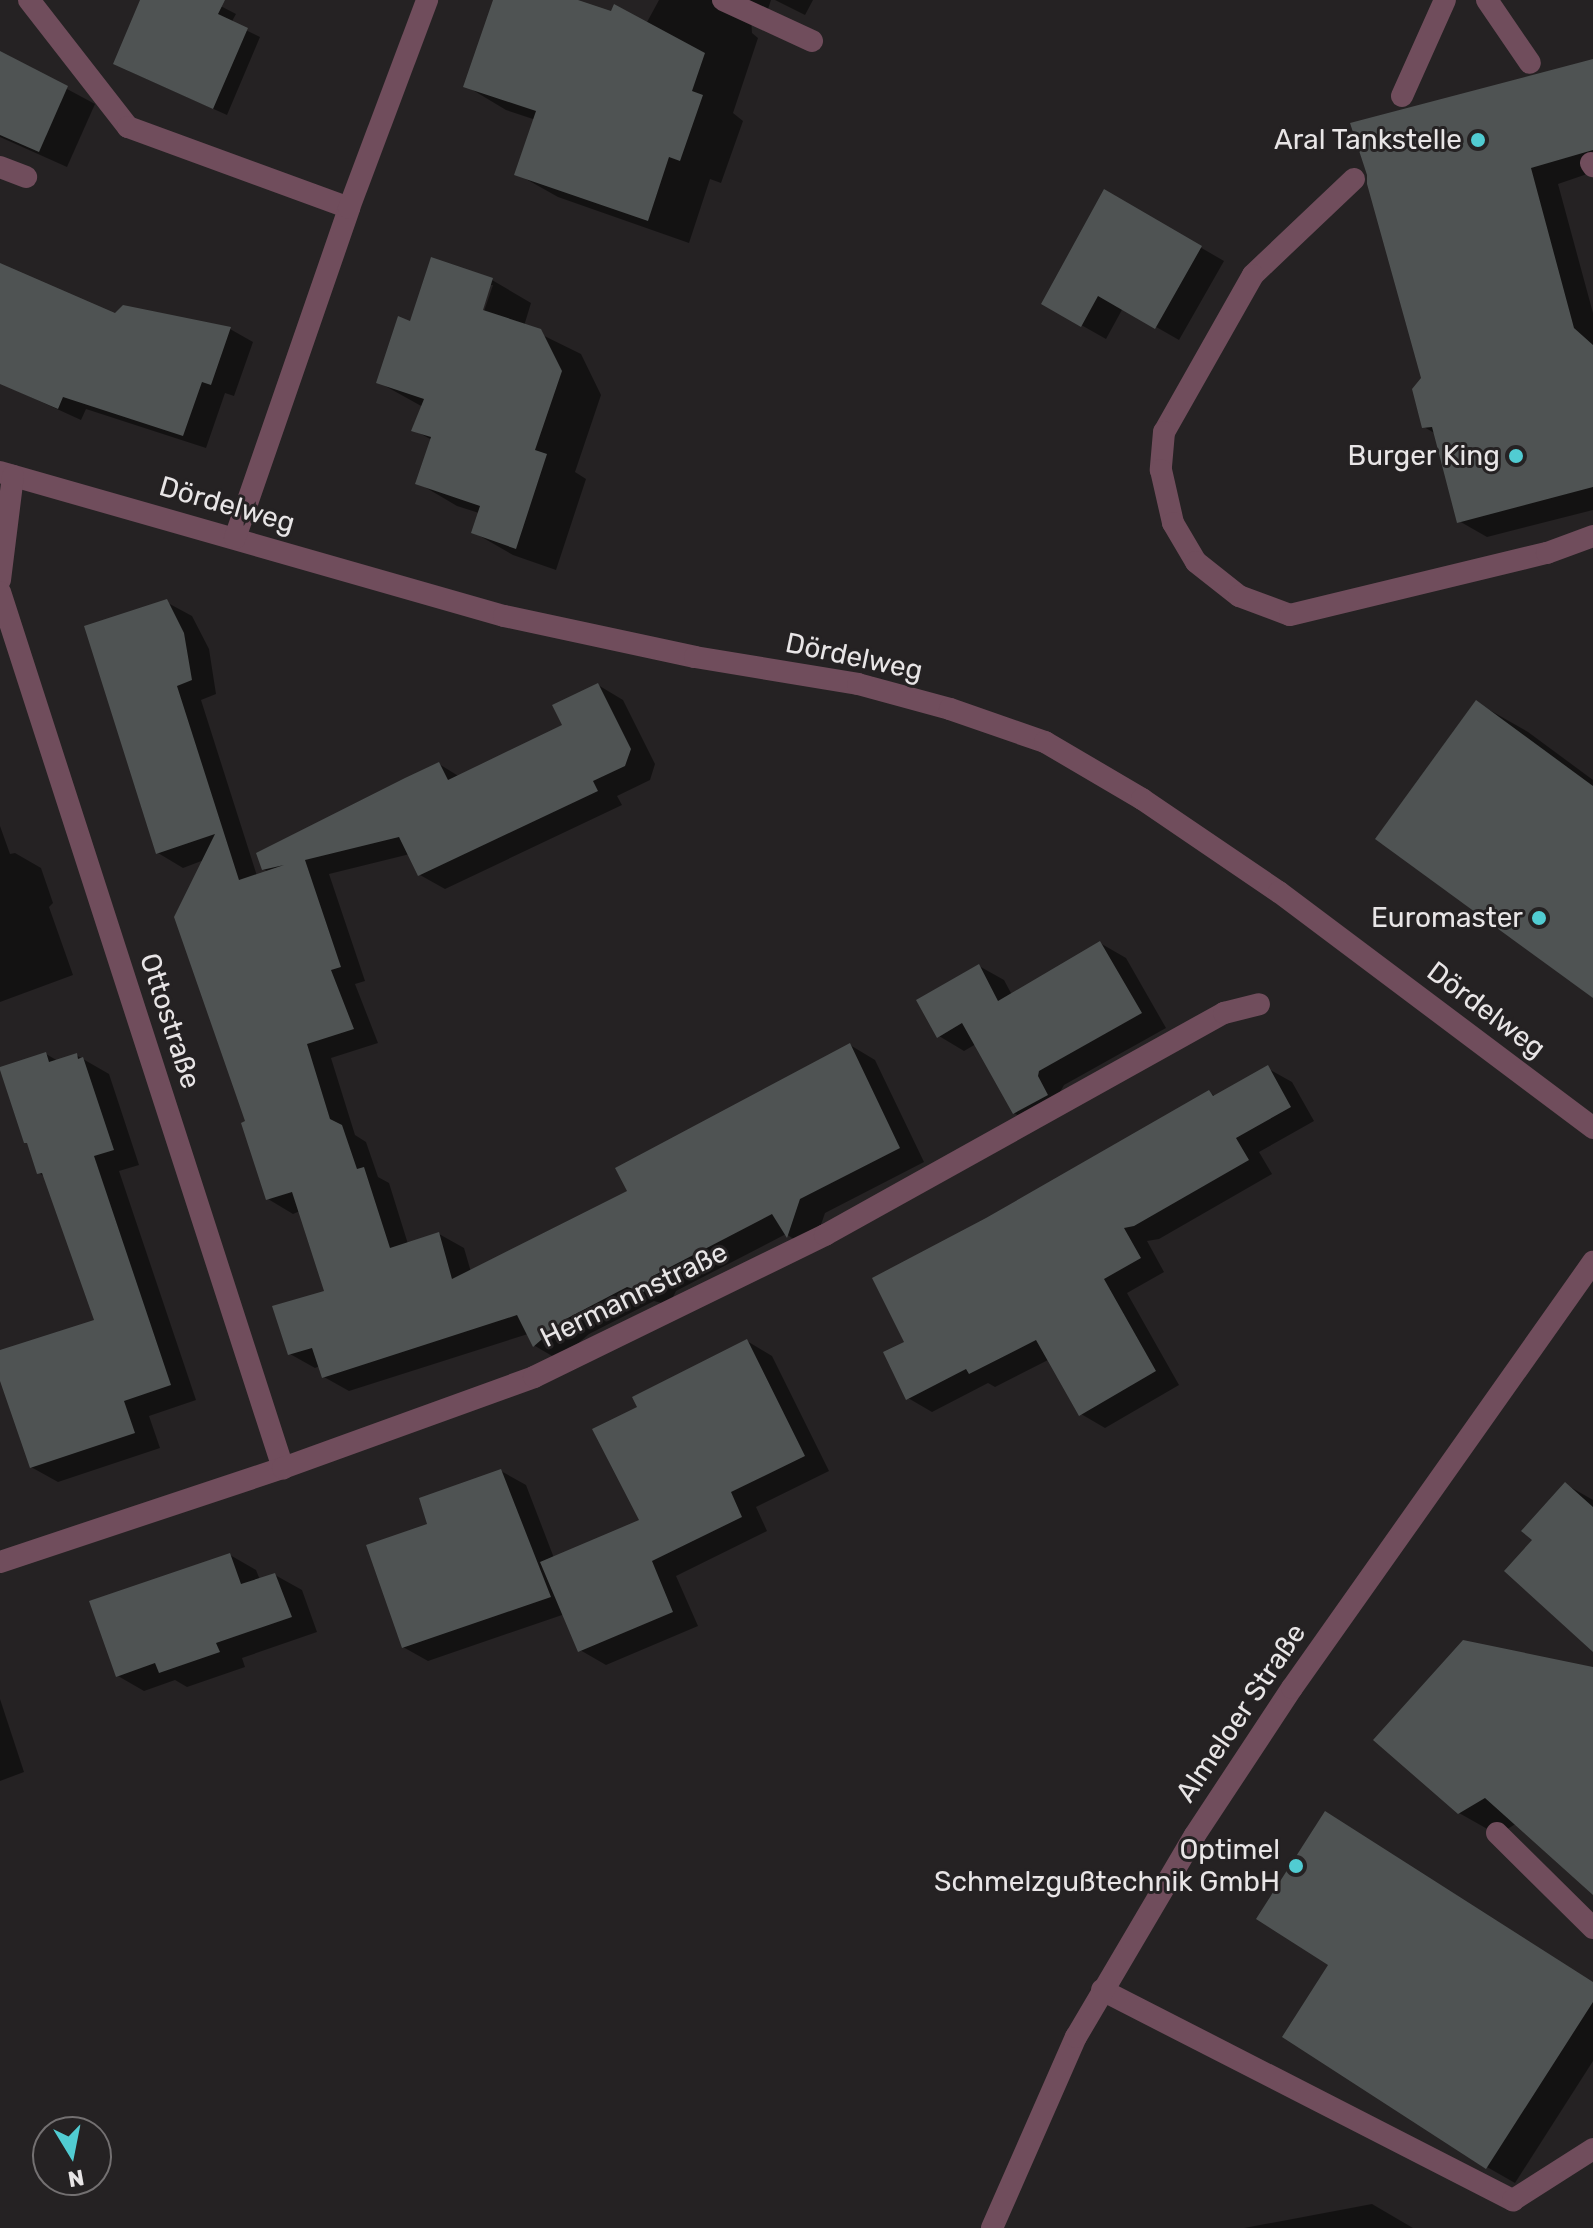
<!DOCTYPE html>
<html>
<head>
<meta charset="utf-8">
<style>
	body { margin:0 }
	#map { position:relative; width:1593px; height:2228px; overflow:hidden; background:#252223; font-family:Rubik,sans-serif }
	div>[style] { position:absolute }
	[style*='--x'] { left:calc(var(--x)*1px); top:calc(var(--y)*1px); width:calc(var(--w)*1px); rotate:calc(var(--a)*1deg) }
	.shadow>* { inset:0; background:#0007 }
	.building>* { inset:0; background:#4f5353 }
	.service>* { height:22px; margin:-11px; padding:0 11px; transform-origin:11px; border-radius:11px; background:#704d5c }
	.minor>* { height:22px; margin:-11px; padding:0 11px; transform-origin:11px; border-radius:11px; background:#704d5c }
	.dots>* { width:22px; height:22px; translate:-50% -50%; box-sizing:border-box; border:4px solid #252223; border-radius:50% }
	span { translate:-50% -50%; white-space:nowrap; text-align:center; line-height:1.15; -webkit-text-stroke:6px #252223; paint-order:stroke }
	.poi-label { font-size:28px; color:#e8e5e6 }
	.right { translate:-100% -50%; text-align:right }
	.street-label { font-size:28px; color:#e8e5e6 }
	.north { position:absolute; left:32px; top:2116px; width:80px; height:80px; box-sizing:border-box; background:#252223; border:2px solid #737071; border-radius:50%; rotate:170deg; font-size:22px; font-weight:700; line-height:32px; text-align:center; color:#e8e5e6 }
	.north::after { content:''; display:block; margin:auto; width:28px; height:36px; background:#51ccd2; clip-path:polygon(50% 0,100% 100%,50% 72%,0 100%) }
</style>
</head>
<body>
<div id="map">
	<div class="shadow">
		<i style="clip-path:polygon(142px 0,209px 0,236px 14px,231px 23px,260px 37px,227px 115px,129px 71px)"></i>
		<i style="clip-path:polygon(495px 0,572px 0,646px 24px,659px 0,771px 0,768px 9px,751px 17px,752px 33px,758px 38px,733px 113px,743px 121px,721px 183px,710px 179px,689px 243px,558px 197px,517px 174px,536px 120px,506px 110px,466px 86px)"></i>
		<i style="clip-path:polygon(775px 0,813px 0,805px 15px)"></i>
		<i style="clip-path:polygon(0 53px,95px 104px,67px 167px,0 137px)"></i>
		<i style="clip-path:polygon(1593px 61px,1593px 172px,1558px 184px,1593px 313px,1593px 510px,1487px 537px,1459px 521px,1436px 434px,1424px 427px,1423px 379px,1369px 184px)"></i>
		<i style="clip-path:polygon(1105px 192px,1224px 261px,1179px 340px,1123px 308px,1106px 339px,1044px 304px)"></i>
		<i style="clip-path:polygon(0 265px,116px 315px,124px 307px,230px 329px,253px 342px,234px 396px,225px 393px,206px 448px,86px 409px,81px 420px,0 383px)"></i>
		<i style="clip-path:polygon(evenodd,492px 280px,531px 303px,524px 326px,581px 354px,601px 395px,575px 472px,586px 479px,556px 570px,513px 555px,473px 532px,479px 513px,457px 506px,418px 483px,432px 440px,414px 430px,423px 407px,378px 382px,411px 323px,492px 280px,488px 285px,493px 285px,481px 320px,478px 319px,488px 285px)"></i>
		<i style="clip-path:polygon(166px 602px,192px 616px,209px 649px,216px 694px,201px 700px,257px 876px,269px 872px,263px 869px,439px 764px,460px 777px,564px 726px,598px 685px,623px 700px,655px 764px,650px 780px,617px 796px,622px 805px,445px 889px,420px 875px,410px 854px,329px 874px,365px 981px,355px 984px,378px 1043px,331px 1058px,355px 1135px,366px 1142px,378px 1177px,389px 1183px,408px 1244px,439px 1234px,464px 1248px,471px 1272px,630px 1192px,850px 1045px,875px 1060px,924px 1162px,825px 1213px,812px 1251px,786px 1234px,676px 1291px,669px 1305px,654px 1301px,589px 1334px,559px 1360px,535px 1346px,528px 1334px,349px 1391px,324px 1377px,320px 1366px,315px 1368px,290px 1354px,326px 1293px,300px 1211px,293px 1214px,268px 1199px,247px 1123px,204px 860px,183px 868px,158px 853px)"></i>
		<i style="clip-path:polygon(1477px 703px,1528px 732px,1593px 780px,1593px 995px)"></i>
		<i style="clip-path:polygon(0 826px,10px 854px,15px 853px,41px 868px,53px 903px,49px 907px,73px 975px,0 1002px)"></i>
		<i style="clip-path:polygon(1100px 943px,1126px 958px,1166px 1028px,1064px 1085px,1040px 1128px,1014px 1113px,976px 1044px,964px 1051px,939px 1036px,979px 966px,1004px 980px,1012px 995px)"></i>
		<i style="clip-path:polygon(46px 1054px,58px 1061px,76px 1055px,109px 1074px,139px 1165px,119px 1171px,196px 1400px,149px 1416px,160px 1448px,58px 1482px,31px 1467px,0 1375px,0 1352px,97px 1321px,45px 1177px,39px 1173px)"></i>
		<i style="clip-path:polygon(1267px 1068px,1292px 1082px,1314px 1121px,1259px 1152px,1272px 1174px,1159px 1239px,1147px 1241px,1164px 1272px,1127px 1293px,1179px 1385px,1105px 1428px,1081px 1414px,1050px 1359px,995px 1387px,988px 1383px,932px 1412px,908px 1398px,907px 1343px,987px 1220px,1209px 1092px,1216px 1097px)"></i>
		<i style="clip-path:polygon(747px 1341px,772px 1356px,829px 1471px,756px 1507px,767px 1531px,676px 1576px,698px 1626px,606px 1665px,580px 1650px,565px 1614px,428px 1661px,403px 1647px,430px 1525px,501px 1471px,526px 1485px,554px 1558px,642px 1521px,640px 1408px)"></i>
		<i style="clip-path:polygon(1565px 1484px,1593px 1500px,1593px 1649px,1535px 1540px)"></i>
		<i style="clip-path:polygon(230px 1555px,256px 1570px,260px 1580px,275px 1575px,302px 1590px,317px 1632px,242px 1658px,245px 1667px,187px 1687px,175px 1680px,144px 1691px,118px 1676px)"></i>
		<i style="clip-path:polygon(1593px 1680px,1593px 1892px,1517px 1823px,1498px 1835px,1459px 1813px)"></i>
		<i style="clip-path:polygon(0 1699px,24px 1772px,0 1781px)"></i>
		<i style="clip-path:polygon(1331px 1964px,1593px 1983px,1593px 2061px,1515px 2183px,1487px 2167px)"></i>
		<i style="clip-path:polygon(1372px 2204px,1413px 2228px,1244px 2228px)"></i>
	</div>
	<div class="building">
		<i style="clip-path:polygon(140px 0,225px 0,218px 14px,248px 28px,213px 109px,113px 64px)"></i>
		<i style="clip-path:polygon(493px 0,578px 0,611px 11px,614px 4px,705px 53px,692px 91px,703px 95px,680px 161px,669px 157px,648px 221px,514px 175px,536px 111px,463px 87px)"></i>
		<i style="clip-path:polygon(0 51px,68px 86px,39px 152px,0 135px)"></i>
		<i style="clip-path:polygon(1593px 59px,1593px 150px,1531px 168px,1574px 328px,1593px 345px,1593px 487px,1457px 523px,1432px 427px,1422px 428px,1412px 389px,1421px 378px,1367px 184px,1367px 175px,1350px 123px)"></i>
		<i style="clip-path:polygon(1104px 189px,1202px 246px,1155px 329px,1098px 296px,1081px 327px,1041px 304px)"></i>
		<i style="clip-path:polygon(431px 257px,493px 278px,483px 310px,541px 329px,562px 371px,535px 450px,547px 454px,516px 549px,471px 533px,480px 506px,415px 484px,431px 437px,411px 431px,424px 399px,376px 383px,398px 316px,410px 321px)"></i>
		<i style="clip-path:polygon(0 263px,115px 313px,123px 305px,231px 327px,211px 385px,202px 382px,183px 436px,63px 397px,58px 409px,0 384px)"></i>
		<i style="clip-path:polygon(167px 599px,184px 633px,192px 680px,177px 686px,239px 880px,284px 865px,262px 870px,256px 853px,405px 778px,439px 762px,448px 780px,562px 725px,552px 705px,598px 683px,631px 749px,625px 766px,593px 781px,598px 791px,418px 876px,399px 837px,305px 860px,341px 967px,331px 970px,354px 1029px,307px 1044px,330px 1119px,342px 1125px,357px 1169px,364px 1167px,390px 1248px,439px 1232px,452px 1279px,627px 1191px,615px 1168px,850px 1043px,900px 1148px,800px 1199px,787px 1238px,772px 1214px,651px 1277px,644px 1292px,627px 1287px,564px 1320px,533px 1347px,517px 1315px,322px 1378px,312px 1348px,288px 1355px,272px 1306px,324px 1291px,292px 1192px,266px 1200px,241px 1123px,245px 1121px,174px 917px,215px 834px,156px 854px,84px 626px)"></i>
		<i style="clip-path:polygon(1476px 700px,1593px 786px,1593px 998px,1375px 839px)"></i>
		<i style="clip-path:polygon(1100px 941px,1142px 1013px,1039px 1071px,1038px 1076px,1048px 1095px,1013px 1114px,962px 1023px,937px 1038px,916px 1000px,979px 964px,998px 1001px)"></i>
		<i style="clip-path:polygon(46px 1052px,49px 1062px,77px 1053px,78px 1059px,83px 1057px,114px 1150px,94px 1156px,171px 1385px,124px 1401px,135px 1433px,30px 1468px,0 1381px,0 1350px,94px 1320px,42px 1173px,37px 1174px,27px 1143px,24px 1143px,0 1070px,0 1067px)"></i>
		<i style="clip-path:polygon(1268px 1065px,1291px 1107px,1236px 1138px,1249px 1160px,1134px 1226px,1124px 1228px,1141px 1258px,1104px 1279px,1156px 1371px,1079px 1416px,1036px 1340px,969px 1374px,966px 1369px,906px 1400px,883px 1352px,904px 1342px,872px 1278px,986px 1218px,1209px 1090px,1213px 1096px)"></i>
		<i style="clip-path:polygon(747px 1339px,805px 1456px,731px 1492px,742px 1517px,652px 1561px,673px 1612px,578px 1652px,540px 1562px,639px 1520px,592px 1429px,637px 1407px,632px 1397px)"></i>
		<i style="clip-path:polygon(501px 1469px,551px 1597px,402px 1648px,366px 1545px,427px 1524px,419px 1498px)"></i>
		<i style="clip-path:polygon(1565px 1482px,1593px 1507px,1593px 1652px,1504px 1571px,1532px 1540px,1521px 1531px)"></i>
		<i style="clip-path:polygon(230px 1553px,241px 1584px,275px 1573px,292px 1617px,216px 1643px,220px 1652px,159px 1673px,155px 1663px,116px 1677px,89px 1601px)"></i>
		<i style="clip-path:polygon(1463px 1640px,1593px 1667px,1593px 1895px,1485px 1798px,1458px 1814px,1373px 1740px)"></i>
		<i style="clip-path:polygon(1325px 1811px,1593px 1982px,1593px 2002px,1486px 2169px,1282px 2037px,1328px 1965px,1256px 1919px)"></i>
	</div>
	<div class="service">
		<i style="--x:29;--y:0;--w:161;--a:52.1"></i>
		<i style="--x:128;--y:127;--w:235;--a:20.1"></i>
		<i style="--x:723;--y:0;--w:98;--a:24.7"></i>
		<i style="--x:1487;--y:0;--w:76;--a:55.7"></i>
		<i style="--x:1402;--y:96;--w:105;--a:-65.9"></i>
		<i style="--x:1591;--y:163;--w:4;--a:56"></i>
		<i style="--x:0;--y:167;--w:28;--a:21"></i>
		<i style="--x:1354;--y:179;--w:139;--a:136.5"></i>
		<i style="--x:1253;--y:275;--w:180;--a:119.5"></i>
		<i style="--x:1164;--y:432;--w:38;--a:95"></i>
		<i style="--x:1161;--y:470;--w:54;--a:77.2"></i>
		<i style="--x:1173;--y:523;--w:45;--a:59.5"></i>
		<i style="--x:1196;--y:562;--w:55;--a:38.3"></i>
		<i style="--x:1239;--y:596;--w:54;--a:20.4"></i>
		<i style="--x:1290;--y:615;--w:264;--a:-13.6"></i>
		<i style="--x:1547;--y:553;--w:49;--a:-20.3"></i>
		<i style="--x:1497;--y:1833;--w:135;--a:44.7"></i>
		<i style="--x:1102;--y:1990;--w:462;--a:27.1"></i>
		<i style="--x:1513;--y:2200;--w:95;--a:-32.5"></i>
	</div>
	<div class="minor">
		<i style="--x:0;--y:472;--w:524;--a:15.95"></i>
		<i style="--x:504;--y:616;--w:195;--a:12.1"></i>
		<i style="--x:695;--y:657;--w:165;--a:9.4"></i>
		<i style="--x:858;--y:684;--w:95;--a:15.2"></i>
		<i style="--x:950;--y:709;--w:101;--a:19.2"></i>
		<i style="--x:1045;--y:742;--w:113;--a:30.4"></i>
		<i style="--x:1142;--y:799;--w:166;--a:34.2"></i>
		<i style="--x:1279;--y:892;--w:393;--a:36.9"></i>
		<i style="--x:235;--y:538;--w:349;--a:-70.9"></i>
		<i style="--x:349;--y:208;--w:222;--a:-69.4"></i>
		<i style="--x:0;--y:580;--w:105;--a:-82.9"></i>
		<i style="--x:0;--y:592;--w:921;--a:72.1"></i>
		<i style="--x:0;--y:1562;--w:298;--a:-18.4"></i>
		<i style="--x:283;--y:1468;--w:267;--a:-19.9"></i>
		<i style="--x:534;--y:1377;--w:324;--a:-26"></i>
		<i style="--x:825;--y:1235;--w:457;--a:-29.1"></i>
		<i style="--x:1224;--y:1013;--w:36;--a:-14"></i>
		<i style="--x:992;--y:2228;--w:209;--a:-66.3"></i>
		<i style="--x:1076;--y:2037;--w:234;--a:-59.5"></i>
		<i style="--x:1195;--y:1835;--w:176;--a:-56.6"></i>
		<i style="--x:1292;--y:1688;--w:522;--a:-54.76"></i>
	</div>
	<div class="dots">
		<i style="left:1478px;top:140px;background:#51ccd2"></i>
		<i style="left:1516px;top:456px;background:#51ccd2"></i>
		<i style="left:1539px;top:918px;background:#51ccd2"></i>
		<i style="left:1296px;top:1866px;background:#51ccd2"></i>
	</div>
	<div class="poi-label">
		<span class="right" style="left:1462px;top:140px">Aral Tankstelle</span>
		<span class="right" style="left:1500px;top:456px">Burger King</span>
		<span class="right" style="left:1523px;top:918px">Euromaster</span>
		<span class="right" style="left:1280px;top:1866px">Optimel<br>Schmelzgußtechnik GmbH</span>
	</div>
	<div class="street-label">
		<span style="left:227px;top:505px;rotate:16deg">Dördelweg</span>
		<span style="left:854px;top:657px;rotate:12deg">Dördelweg</span>
		<span style="left:1486px;top:1010px;rotate:37deg">Dördelweg</span>
		<span style="left:170px;top:1021px;rotate:72deg">Ottostraße</span>
		<span style="left:634px;top:1295px;rotate:-26deg">Hermannstraße</span>
		<span style="left:1241px;top:1713px;rotate:-56deg">Almeloer Straße</span>
	</div>
	<div class="north">N</div>
</div>
</body>
</html>
